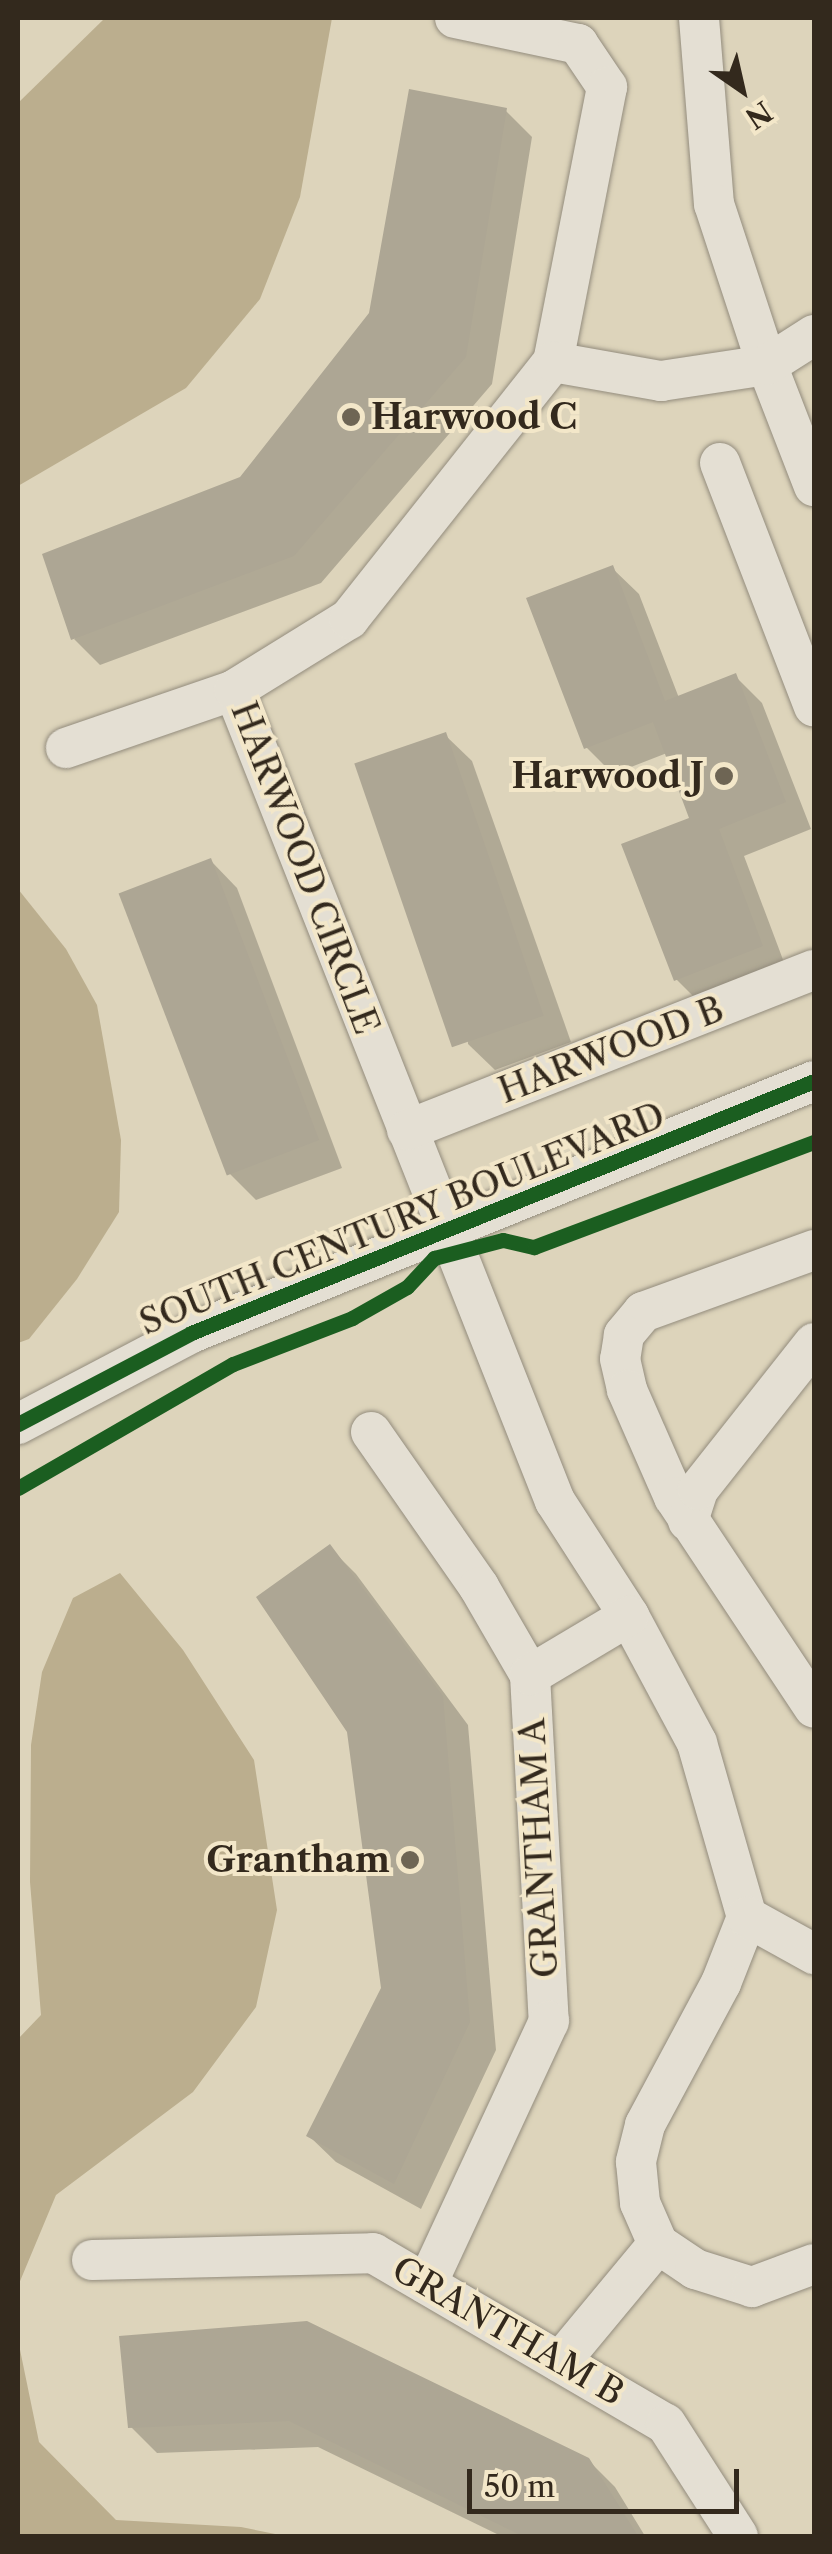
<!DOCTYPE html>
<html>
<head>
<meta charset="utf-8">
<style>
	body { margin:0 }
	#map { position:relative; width:832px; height:2554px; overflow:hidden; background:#ddd4bb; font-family:"Libre Caslon Text",serif }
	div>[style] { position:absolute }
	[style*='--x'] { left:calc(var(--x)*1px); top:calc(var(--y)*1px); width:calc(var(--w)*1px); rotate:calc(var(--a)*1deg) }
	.water>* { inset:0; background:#bbae8e }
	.shadow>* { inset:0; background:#0003 }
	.building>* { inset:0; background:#ada694; transform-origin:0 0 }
	.roads { filter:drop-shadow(0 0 2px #938c7d) drop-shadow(0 0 2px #938c7d) }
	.minor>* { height:40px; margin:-20px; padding:0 20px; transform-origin:20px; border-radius:20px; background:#e4dfd3 }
	.cycleway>* { height:15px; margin:-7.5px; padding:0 7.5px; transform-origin:7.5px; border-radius:7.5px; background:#1b5e20 }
	.dots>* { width:28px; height:28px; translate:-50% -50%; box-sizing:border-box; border:5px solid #f3e7c9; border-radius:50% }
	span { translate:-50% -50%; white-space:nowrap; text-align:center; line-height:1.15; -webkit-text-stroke:8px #f3e7c9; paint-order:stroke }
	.poi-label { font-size:35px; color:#33291d; font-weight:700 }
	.left { translate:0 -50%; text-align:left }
	.right { translate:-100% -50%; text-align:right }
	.street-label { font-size:35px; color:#33291d }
	.frame { position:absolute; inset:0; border:20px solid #33291d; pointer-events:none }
	.north { position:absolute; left:692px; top:40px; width:100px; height:100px; -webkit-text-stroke:8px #f3e7c9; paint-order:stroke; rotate:146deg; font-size:28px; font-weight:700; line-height:40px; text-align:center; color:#33291d }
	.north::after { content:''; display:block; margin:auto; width:35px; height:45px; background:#33291d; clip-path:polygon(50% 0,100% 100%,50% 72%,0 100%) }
	.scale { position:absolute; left:467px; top:2469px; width:272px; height:45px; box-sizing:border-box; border:5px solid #33291d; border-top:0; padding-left:12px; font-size:30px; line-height:35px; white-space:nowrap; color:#33291d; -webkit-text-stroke:8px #f3e7c9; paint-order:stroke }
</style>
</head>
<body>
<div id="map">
	<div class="water">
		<i style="clip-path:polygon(105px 18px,332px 18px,300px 197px,260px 299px,186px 388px,18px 486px,18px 103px)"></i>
		<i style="clip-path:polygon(18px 889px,66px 949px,97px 1005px,121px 1140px,119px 1212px,77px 1279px,29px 1339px,18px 1343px)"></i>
		<i style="clip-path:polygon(120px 1573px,183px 1650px,254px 1760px,277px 1910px,256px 2007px,193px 2092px,56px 2195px,18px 2286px,18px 2039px,41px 2015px,30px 1882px,31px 1745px,42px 1672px,73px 1598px)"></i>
		<i style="clip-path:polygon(18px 2340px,39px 2442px,116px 2520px,241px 2527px,285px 2536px,18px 2536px)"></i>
	</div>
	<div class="shadow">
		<i style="clip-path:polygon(505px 110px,532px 137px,492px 384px,321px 583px,100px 665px,74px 639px,242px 479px,372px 314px)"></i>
		<i style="clip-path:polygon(612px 568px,639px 594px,679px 698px,735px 676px,762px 703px,811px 829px,744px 856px,788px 973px,703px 1006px,676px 979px,693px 819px,667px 753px,613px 774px,586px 747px)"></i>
		<i style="clip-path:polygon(445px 735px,472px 761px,571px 1042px,495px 1070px,468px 1044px)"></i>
		<i style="clip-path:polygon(211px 861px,237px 888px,342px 1168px,256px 1200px,229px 1173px)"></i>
		<i style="clip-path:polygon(329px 1547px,356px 1574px,468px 1725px,496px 2050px,421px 2209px,336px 2162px,309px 2136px,383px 1988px)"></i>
		<i style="clip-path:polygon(122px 2338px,588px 2460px,615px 2487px,645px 2536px,501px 2536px,318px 2447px,157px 2453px,130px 2426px)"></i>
	</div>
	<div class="building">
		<i style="clip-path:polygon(409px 89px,507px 108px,466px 357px,294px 556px,71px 640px,42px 554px,240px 477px,369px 313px)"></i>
		<i style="clip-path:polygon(613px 565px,665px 701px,736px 673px,786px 802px,719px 829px,763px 946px,674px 981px,621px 844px,689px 818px,653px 722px,584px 749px,526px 598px)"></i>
		<i style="left:446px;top:732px;width:300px;height:97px;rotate:71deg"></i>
		<i style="left:211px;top:858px;width:302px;height:99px;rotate:69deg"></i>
		<i style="clip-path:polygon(330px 1544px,443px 1696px,470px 2022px,394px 2184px,306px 2136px,381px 1988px,347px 1732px,256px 1597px)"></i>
		<i style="clip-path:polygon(307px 2321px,589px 2458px,638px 2536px,522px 2536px,289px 2421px,128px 2428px,119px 2336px)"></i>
	</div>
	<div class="roads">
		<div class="minor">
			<i style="--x:455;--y:18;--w:126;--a:11.9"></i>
			<i style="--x:578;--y:44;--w:52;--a:56"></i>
			<i style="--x:607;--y:87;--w:280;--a:101.1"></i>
			<i style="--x:699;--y:18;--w:187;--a:85.4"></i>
			<i style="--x:714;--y:204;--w:169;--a:71.8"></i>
			<i style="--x:767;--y:365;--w:130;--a:68.8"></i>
			<i style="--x:720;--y:463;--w:261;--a:68.9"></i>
			<i style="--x:234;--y:690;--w:872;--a:68.41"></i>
			<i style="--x:555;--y:1501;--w:137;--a:57.2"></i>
			<i style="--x:629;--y:1616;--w:144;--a:61.8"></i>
			<i style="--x:697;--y:1743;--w:181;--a:74"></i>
			<i style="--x:747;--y:1917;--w:71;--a:111.5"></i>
			<i style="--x:721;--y:1983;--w:161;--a:118.2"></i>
			<i style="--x:645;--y:2125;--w:38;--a:104"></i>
			<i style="--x:636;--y:2162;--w:41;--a:84.4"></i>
			<i style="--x:640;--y:2203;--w:45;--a:66.3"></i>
			<i style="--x:658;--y:2244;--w:45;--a:34"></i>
			<i style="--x:695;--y:2269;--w:60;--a:17.5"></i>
			<i style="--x:752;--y:2287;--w:66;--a:-20.4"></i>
			<i style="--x:66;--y:748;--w:178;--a:-19"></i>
			<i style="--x:234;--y:690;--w:135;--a:-31.7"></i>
			<i style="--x:349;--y:619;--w:328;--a:-51.6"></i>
			<i style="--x:553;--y:362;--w:110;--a:10"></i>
			<i style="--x:661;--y:381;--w:107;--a:-8.6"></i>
			<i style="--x:767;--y:365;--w:56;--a:-32.6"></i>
			<i style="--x:407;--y:1130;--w:437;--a:-21.5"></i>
			<i style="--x:814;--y:1250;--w:182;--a:160.1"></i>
			<i style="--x:643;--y:1312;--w:30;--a:130"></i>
			<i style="--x:624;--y:1335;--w:24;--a:99"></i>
			<i style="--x:620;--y:1359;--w:32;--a:77"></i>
			<i style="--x:627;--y:1390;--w:117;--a:66.3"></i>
			<i style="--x:674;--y:1497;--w:253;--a:56.4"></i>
			<i style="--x:18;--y:1424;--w:195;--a:-27.7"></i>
			<i style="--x:191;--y:1333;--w:672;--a:-22.02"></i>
			<i style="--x:371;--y:1432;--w:189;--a:55.1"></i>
			<i style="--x:479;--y:1587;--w:102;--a:59.9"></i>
			<i style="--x:530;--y:1675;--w:347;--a:86.9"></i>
			<i style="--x:549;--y:2021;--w:290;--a:114.9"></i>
			<i style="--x:688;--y:1521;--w:33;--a:-72"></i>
			<i style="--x:698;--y:1490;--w:187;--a:-51.7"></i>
			<i style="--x:530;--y:1675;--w:115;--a:-30.8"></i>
			<i style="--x:747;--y:1917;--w:77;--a:28.9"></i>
			<i style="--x:92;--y:2260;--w:281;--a:-1.4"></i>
			<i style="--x:373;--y:2253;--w:339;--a:30.3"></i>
			<i style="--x:666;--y:2424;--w:133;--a:57.3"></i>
			<i style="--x:560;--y:2362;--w:153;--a:-50.3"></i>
		</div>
	</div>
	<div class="cycleway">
		<i style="--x:18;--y:1424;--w:195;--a:-27.7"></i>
		<i style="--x:191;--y:1333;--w:672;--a:-22.02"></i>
		<i style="--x:18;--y:1488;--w:248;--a:-30"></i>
		<i style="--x:233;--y:1364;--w:128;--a:-21.1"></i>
		<i style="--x:352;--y:1318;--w:63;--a:-29.4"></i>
		<i style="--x:407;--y:1287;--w:40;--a:-47"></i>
		<i style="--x:434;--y:1258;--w:71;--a:-14.6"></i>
		<i style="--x:503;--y:1240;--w:32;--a:13"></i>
		<i style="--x:534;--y:1247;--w:299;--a:-20.6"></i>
	</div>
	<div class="dots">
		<i style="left:351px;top:417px;background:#6e6554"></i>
		<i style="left:724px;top:776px;background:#6e6554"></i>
		<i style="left:410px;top:1860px;background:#6e6554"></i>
	</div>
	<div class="poi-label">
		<span class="left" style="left:371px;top:417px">Harwood C</span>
		<span class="right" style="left:704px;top:776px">Harwood J</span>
		<span class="right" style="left:390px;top:1860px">Grantham</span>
	</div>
	<div class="street-label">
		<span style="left:305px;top:868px;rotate:69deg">HARWOOD CIRCLE</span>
		<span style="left:611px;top:1050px;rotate:-21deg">HARWOOD B</span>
		<span style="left:402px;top:1219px;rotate:-22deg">SOUTH CENTURY BOULEVARD</span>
		<span style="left:539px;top:1848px;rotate:-93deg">GRANTHAM A</span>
		<span style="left:508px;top:2331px;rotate:30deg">GRANTHAM B</span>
	</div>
	<div class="frame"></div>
	<div class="north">N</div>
	<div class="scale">50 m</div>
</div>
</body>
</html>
